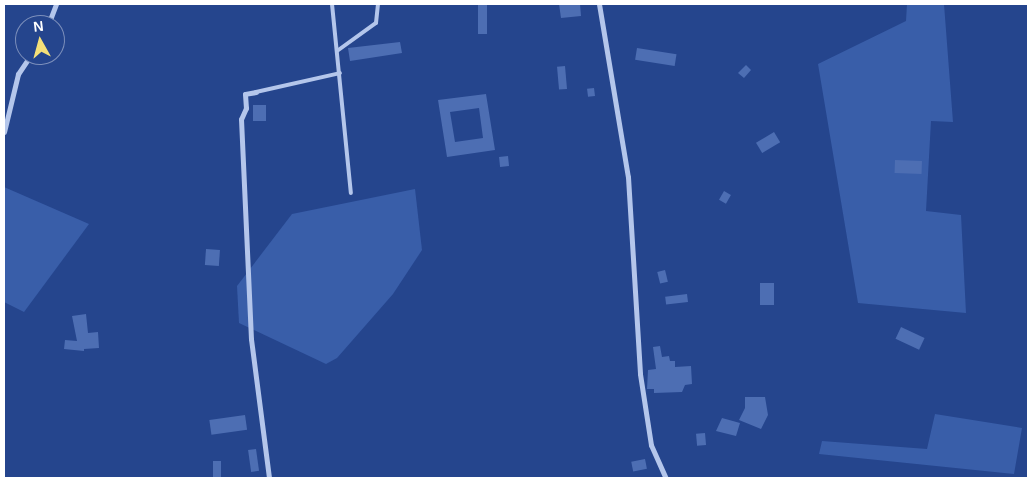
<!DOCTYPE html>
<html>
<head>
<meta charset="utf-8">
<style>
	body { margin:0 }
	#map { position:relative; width:1032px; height:482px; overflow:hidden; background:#25458d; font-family:Helvetica,sans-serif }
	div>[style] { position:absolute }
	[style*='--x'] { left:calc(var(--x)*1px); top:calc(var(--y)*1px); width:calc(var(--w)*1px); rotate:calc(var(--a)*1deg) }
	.green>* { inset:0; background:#395ea9 }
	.building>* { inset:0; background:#4d6eb3; transform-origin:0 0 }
	.service>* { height:4px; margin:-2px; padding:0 2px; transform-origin:2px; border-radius:2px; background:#b4c6eb }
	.minor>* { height:5px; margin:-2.5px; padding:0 2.5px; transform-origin:2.5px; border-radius:2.5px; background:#b4c6eb }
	span { translate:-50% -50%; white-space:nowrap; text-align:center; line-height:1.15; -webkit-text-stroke:4.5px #25458d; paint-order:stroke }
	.frame { position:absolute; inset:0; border:5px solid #fff; pointer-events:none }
	.north { position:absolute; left:15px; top:15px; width:50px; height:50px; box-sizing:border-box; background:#25458d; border:1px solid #7c8fbb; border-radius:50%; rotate:353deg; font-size:14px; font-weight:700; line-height:20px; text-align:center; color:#fff }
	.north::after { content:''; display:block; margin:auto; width:18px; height:22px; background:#f5e078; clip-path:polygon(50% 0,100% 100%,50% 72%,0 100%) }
</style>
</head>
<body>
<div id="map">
	<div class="green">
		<i style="clip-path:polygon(907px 4px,944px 4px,953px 122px,931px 121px,926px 211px,961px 215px,966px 313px,858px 303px,818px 64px,906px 21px)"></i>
		<i style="clip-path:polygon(4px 187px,89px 224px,24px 312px,4px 302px)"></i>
		<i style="clip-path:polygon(415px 189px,422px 250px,393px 294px,337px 358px,326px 364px,239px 323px,237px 286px,292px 214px)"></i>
		<i style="clip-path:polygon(935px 414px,1022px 428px,1014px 474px,819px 454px,822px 441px,927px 449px)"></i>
	</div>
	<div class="building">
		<i style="left:478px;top:4px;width:9px;height:30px"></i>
		<i style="clip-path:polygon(559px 4px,580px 4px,581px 16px,561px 18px)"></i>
		<i style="clip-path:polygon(400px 42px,402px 53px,350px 61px,348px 48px)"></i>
		<i style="left:637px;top:48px;width:40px;height:12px;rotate:9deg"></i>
		<i style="clip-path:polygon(746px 65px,751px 70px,744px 78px,738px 73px)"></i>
		<i style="left:565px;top:66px;width:23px;height:8px;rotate:85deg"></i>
		<i style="left:594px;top:88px;width:8px;height:7px;rotate:83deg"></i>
		<i style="clip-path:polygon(evenodd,486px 94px,495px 150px,447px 157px,438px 100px,486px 94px,479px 108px,483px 138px,455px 142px,450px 112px,479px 108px)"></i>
		<i style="left:253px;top:105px;width:13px;height:16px"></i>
		<i style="left:774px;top:132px;width:12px;height:21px;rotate:59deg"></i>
		<i style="left:508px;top:156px;width:10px;height:9px;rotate:84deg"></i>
		<i style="left:895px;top:160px;width:27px;height:13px;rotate:2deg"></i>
		<i style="left:724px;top:191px;width:8px;height:10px;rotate:30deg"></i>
		<i style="left:206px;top:249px;width:14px;height:16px;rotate:4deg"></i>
		<i style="left:665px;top:270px;width:12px;height:8px;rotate:76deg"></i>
		<i style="left:760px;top:283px;width:14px;height:22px"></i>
		<i style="left:687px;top:294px;width:8px;height:22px;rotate:83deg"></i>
		<i style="clip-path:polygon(86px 314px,88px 333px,98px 332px,99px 348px,84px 349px,84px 351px,64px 349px,65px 340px,77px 341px,72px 316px)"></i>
		<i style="left:901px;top:327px;width:26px;height:13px;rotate:25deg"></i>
		<i style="clip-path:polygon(660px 346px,662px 357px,669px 356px,670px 361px,675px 361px,675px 367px,691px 366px,692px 384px,685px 385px,682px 392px,654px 393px,654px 389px,647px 389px,648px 370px,656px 369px,653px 347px)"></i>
		<i style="clip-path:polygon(745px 397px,765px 397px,768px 415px,761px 429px,739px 420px,745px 408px)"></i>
		<i style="left:245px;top:415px;width:15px;height:36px;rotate:82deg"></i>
		<i style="clip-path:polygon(722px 418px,740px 423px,736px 436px,716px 431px)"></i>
		<i style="left:705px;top:433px;width:12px;height:9px;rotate:85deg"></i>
		<i style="left:256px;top:449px;width:22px;height:8px;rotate:82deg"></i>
		<i style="left:645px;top:459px;width:10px;height:14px;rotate:79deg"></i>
		<i style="left:213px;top:461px;width:8px;height:17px"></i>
	</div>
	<div class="service">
		<i style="--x:332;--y:4;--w:190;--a:84.3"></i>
		<i style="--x:337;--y:51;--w:48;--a:-35.7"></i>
		<i style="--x:376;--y:23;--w:19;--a:-84"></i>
		<i style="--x:256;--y:92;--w:86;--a:-12.7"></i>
	</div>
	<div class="minor">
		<i style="--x:599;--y:4;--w:175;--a:80.5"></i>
		<i style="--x:628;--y:177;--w:197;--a:86.5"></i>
		<i style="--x:640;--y:374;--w:72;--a:81.2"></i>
		<i style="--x:651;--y:445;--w:36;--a:66"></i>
		<i style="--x:48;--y:25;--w:22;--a:-69"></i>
		<i style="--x:256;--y:92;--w:11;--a:170"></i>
		<i style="--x:245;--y:94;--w:14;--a:86"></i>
		<i style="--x:246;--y:108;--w:12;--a:114"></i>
		<i style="--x:241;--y:119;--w:220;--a:87.4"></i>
		<i style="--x:251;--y:339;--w:140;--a:82.6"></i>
		<i style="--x:4;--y:132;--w:60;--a:-76.4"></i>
		<i style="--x:18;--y:74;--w:23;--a:-56"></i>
	</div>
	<div class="frame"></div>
	<div class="north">N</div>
</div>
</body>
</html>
